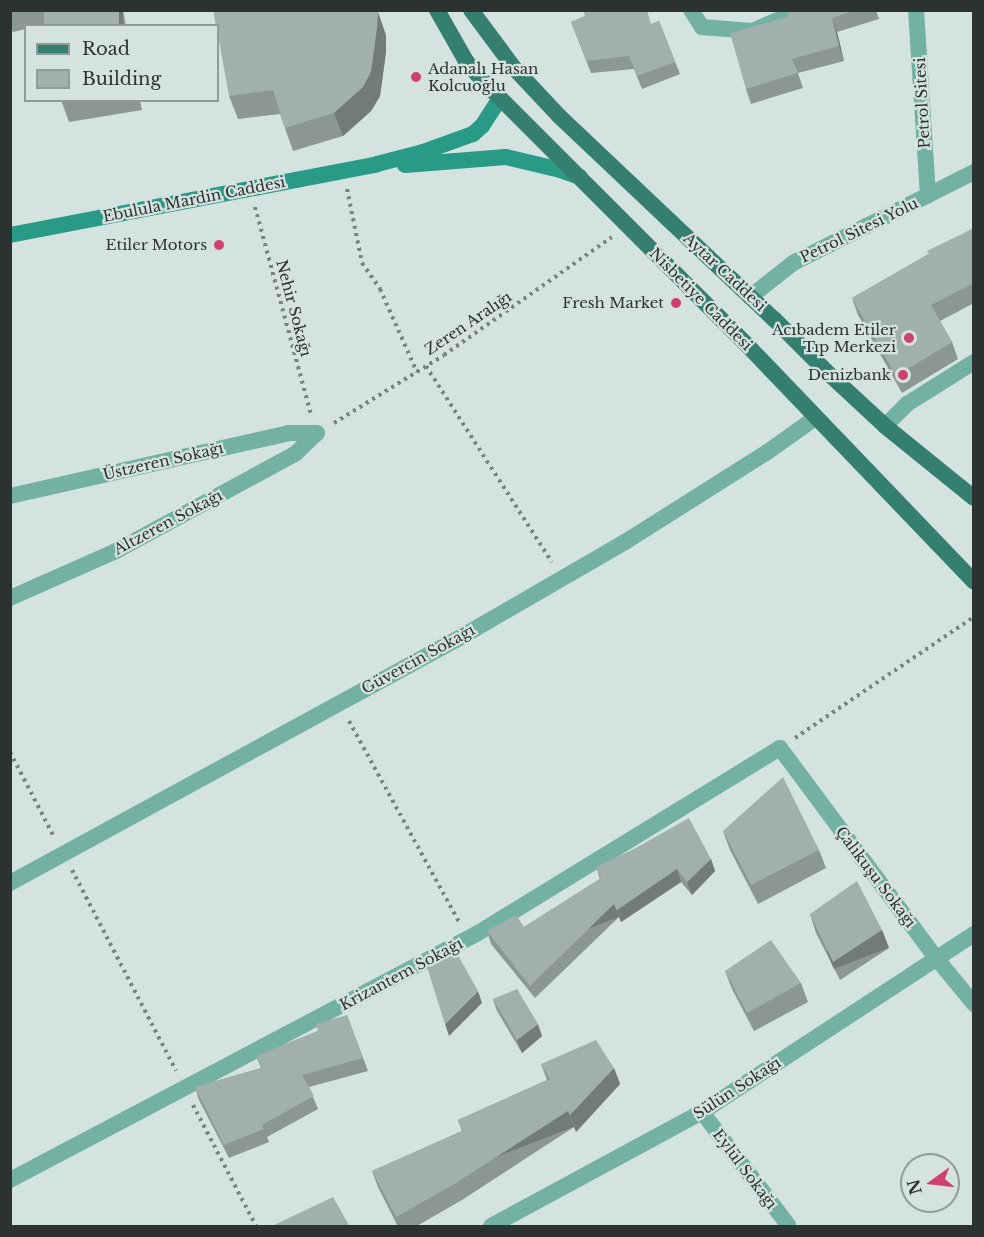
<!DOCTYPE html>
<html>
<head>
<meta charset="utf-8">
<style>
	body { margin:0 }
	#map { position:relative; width:984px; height:1237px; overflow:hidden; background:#d4e3df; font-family:"Libre Baskerville",serif }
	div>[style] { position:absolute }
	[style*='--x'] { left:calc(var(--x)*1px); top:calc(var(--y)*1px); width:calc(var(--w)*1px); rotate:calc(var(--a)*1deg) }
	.path>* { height:4px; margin-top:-2px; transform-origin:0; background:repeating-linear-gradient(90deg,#788280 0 3px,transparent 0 7.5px) }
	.minor>* { height:16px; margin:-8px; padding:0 8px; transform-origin:8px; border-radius:8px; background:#73b1a3 }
	.secondary>* { height:16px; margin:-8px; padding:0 8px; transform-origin:8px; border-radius:8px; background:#289a86 }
	.primary>* { height:16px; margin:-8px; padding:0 8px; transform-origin:8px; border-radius:8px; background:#357f71 }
	.wall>* { inset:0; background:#8a9794 }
	.shaded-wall>* { inset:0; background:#717b78; transform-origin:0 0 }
	.building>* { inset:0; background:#a1b0ac; transform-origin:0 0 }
	.dots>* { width:16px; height:16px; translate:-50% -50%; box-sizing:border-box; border:3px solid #d4e3df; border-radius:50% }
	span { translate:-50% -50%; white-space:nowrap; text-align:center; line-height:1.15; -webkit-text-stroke:4.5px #d4e3df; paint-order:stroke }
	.poi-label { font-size:15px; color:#2c3231 }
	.left { translate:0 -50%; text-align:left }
	.right { translate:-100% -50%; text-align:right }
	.street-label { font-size:15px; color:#2c3231 }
	.frame { position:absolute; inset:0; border:12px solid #2c3231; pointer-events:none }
	.legend { position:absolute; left:24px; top:24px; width:195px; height:78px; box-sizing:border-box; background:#d4e3df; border:2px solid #919c99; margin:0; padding:8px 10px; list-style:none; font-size:18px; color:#2c3231 }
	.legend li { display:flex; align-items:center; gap:12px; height:30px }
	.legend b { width:30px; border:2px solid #919c99 }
	.north { position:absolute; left:900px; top:1153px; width:60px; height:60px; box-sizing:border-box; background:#d4e3df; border:2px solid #919c99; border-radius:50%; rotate:255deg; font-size:16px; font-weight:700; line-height:24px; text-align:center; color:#2c3231 }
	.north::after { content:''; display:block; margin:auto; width:21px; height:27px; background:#ce406f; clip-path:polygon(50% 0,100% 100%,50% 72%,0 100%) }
</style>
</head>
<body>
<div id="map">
	<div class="path">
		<i style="--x:347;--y:189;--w:76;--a:78.5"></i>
		<i style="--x:362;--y:263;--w:32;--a:55"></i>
		<i style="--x:380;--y:289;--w:91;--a:66"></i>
		<i style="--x:255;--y:207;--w:214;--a:74.9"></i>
		<i style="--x:426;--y:366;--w:233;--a:57.3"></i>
		<i style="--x:334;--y:423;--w:129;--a:-31.7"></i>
		<i style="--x:444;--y:355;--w:205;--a:-35.1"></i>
		<i style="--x:349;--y:721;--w:229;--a:61.3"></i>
		<i style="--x:795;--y:738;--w:216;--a:-34.1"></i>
		<i style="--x:10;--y:752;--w:96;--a:62.6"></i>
		<i style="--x:72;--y:870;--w:226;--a:62.6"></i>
		<i style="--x:193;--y:1105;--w:136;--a:62.5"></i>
	</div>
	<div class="minor">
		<i style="--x:691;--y:10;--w:20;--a:57"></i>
		<i style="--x:702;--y:27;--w:50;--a:4.6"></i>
		<i style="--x:752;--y:31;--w:53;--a:-23.2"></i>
		<i style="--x:916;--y:10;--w:186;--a:86.3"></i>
		<i style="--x:750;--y:297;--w:55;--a:-38.3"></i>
		<i style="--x:793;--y:263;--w:203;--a:-26.7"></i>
		<i style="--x:885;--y:426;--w:31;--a:-45"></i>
		<i style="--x:907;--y:404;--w:79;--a:-32.1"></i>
		<i style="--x:10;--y:496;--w:286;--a:-12.7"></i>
		<i style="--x:289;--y:433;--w:28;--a:0"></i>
		<i style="--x:10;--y:598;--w:116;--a:-23.9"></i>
		<i style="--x:116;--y:551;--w:204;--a:-28.5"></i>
		<i style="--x:295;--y:454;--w:30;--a:-44"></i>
		<i style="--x:10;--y:883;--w:514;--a:-28.61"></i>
		<i style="--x:461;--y:637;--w:190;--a:-30.1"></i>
		<i style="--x:625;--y:542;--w:167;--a:-32.3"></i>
		<i style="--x:766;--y:453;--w:60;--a:-35.5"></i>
		<i style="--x:702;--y:1112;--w:143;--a:52.7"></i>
		<i style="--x:10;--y:1180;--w:529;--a:-27.82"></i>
		<i style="--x:478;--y:933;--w:354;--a:-31.5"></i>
		<i style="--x:780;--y:748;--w:262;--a:53.4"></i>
		<i style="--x:936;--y:958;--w:60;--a:50.4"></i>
		<i style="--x:491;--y:1226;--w:240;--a:-28.4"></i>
		<i style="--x:702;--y:1112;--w:325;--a:-33.2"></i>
	</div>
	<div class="secondary">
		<i style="--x:405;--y:165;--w:101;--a:-4.5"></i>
		<i style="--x:506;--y:157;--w:56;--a:13.5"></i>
		<i style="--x:560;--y:170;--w:21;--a:19"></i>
		<i style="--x:10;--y:235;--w:374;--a:-10.9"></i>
		<i style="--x:377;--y:164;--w:48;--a:-14.6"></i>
		<i style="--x:423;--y:152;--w:53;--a:-19.8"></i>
		<i style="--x:473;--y:134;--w:12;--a:-42"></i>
		<i style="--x:482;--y:126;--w:33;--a:-57"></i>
	</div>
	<div class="primary">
		<i style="--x:437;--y:10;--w:59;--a:60.4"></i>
		<i style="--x:466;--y:61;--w:26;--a:50"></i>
		<i style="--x:483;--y:81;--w:373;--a:45"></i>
		<i style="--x:747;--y:345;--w:328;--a:46.2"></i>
		<i style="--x:471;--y:10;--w:72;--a:53.4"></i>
		<i style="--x:514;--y:68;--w:66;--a:46.8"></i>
		<i style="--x:559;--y:116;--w:296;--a:43.4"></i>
		<i style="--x:774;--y:319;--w:79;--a:45"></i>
		<i style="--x:830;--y:375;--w:75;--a:42.8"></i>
		<i style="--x:885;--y:426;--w:114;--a:39"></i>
	</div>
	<div class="wall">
		<i style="clip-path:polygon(10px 10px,123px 10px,126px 26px,26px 26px,26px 29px,13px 32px,10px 24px)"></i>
		<i style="clip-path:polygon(791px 10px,876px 10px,879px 19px,837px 32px,844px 61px,798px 73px,803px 88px,751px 104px,746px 89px,788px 17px)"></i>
		<i style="clip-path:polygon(327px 12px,386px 35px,386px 52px,380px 96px,371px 111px,343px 136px,293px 151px,280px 114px,238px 119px,229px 96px)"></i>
		<i style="clip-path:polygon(585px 16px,652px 24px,659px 21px,680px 74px,642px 89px,634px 69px,591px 73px,571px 22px)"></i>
		<i style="clip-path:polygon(61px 100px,140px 100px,142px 110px,69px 122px)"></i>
		<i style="clip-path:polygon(974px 228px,974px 303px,940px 321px,952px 342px,958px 359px,902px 393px,858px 315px,852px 298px)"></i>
		<i style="clip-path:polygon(723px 831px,819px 850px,826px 868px,758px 904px,730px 850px)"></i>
		<i style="clip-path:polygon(711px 859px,715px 871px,692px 895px,681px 882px,621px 922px,619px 917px,535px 998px,491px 944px,487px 931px,524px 927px,600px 879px,596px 867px)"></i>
		<i style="clip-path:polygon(810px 914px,882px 930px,889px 948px,840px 980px,816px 933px)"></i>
		<i style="clip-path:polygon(725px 971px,801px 983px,808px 1002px,754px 1031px,732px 989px)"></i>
		<i style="clip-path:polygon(493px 999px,542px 1036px,522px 1053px,497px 1011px)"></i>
		<i style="clip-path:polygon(347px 1015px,368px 1071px,309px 1087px,318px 1109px,267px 1137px,269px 1142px,229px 1158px,199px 1100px,195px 1087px,261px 1068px,256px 1056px,318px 1031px)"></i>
		<i style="clip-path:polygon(541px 1064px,614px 1068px,620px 1084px,576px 1132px,574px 1127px,462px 1200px,415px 1227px,398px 1227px,378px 1187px,372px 1171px,462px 1131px,458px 1120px,547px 1080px)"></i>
	</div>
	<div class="shaded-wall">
		<i style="left:119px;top:10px;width:4px;height:16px"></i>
		<i style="clip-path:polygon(378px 12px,386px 35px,386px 52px,380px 96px,371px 111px,343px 136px,334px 113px)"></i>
		<i style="clip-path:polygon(832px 18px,837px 32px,844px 61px,839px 46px)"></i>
		<i style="clip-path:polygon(711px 859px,715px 871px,692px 895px,687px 882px)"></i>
		<i style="clip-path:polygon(677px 869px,681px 882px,621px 922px,617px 910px)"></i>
		<i style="left:614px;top:904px;width:14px;height:117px;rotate:69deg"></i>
		<i style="left:882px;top:930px;width:19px;height:59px;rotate:69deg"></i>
		<i style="clip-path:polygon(478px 991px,482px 1003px,449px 1036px,445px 1024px)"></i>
		<i style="clip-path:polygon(538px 1024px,542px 1036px,522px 1053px,517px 1040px)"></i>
		<i style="clip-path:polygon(614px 1068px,620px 1084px,576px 1132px,570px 1115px)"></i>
		<i style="left:568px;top:1111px;width:17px;height:133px;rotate:69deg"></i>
	</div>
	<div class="building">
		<i style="left:44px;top:10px;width:75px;height:16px"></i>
		<i style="clip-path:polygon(213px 10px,378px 12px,377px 28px,371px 72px,363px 87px,334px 113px,285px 128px,273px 90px,229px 96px,218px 35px,218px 26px,216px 26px)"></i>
		<i style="clip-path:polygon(583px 10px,647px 10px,651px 24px,659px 21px,675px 62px,637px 76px,629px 56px,587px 61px,571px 22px,585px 16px)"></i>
		<i style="clip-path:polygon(791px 10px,856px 10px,832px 18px,839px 46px,792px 59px,798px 73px,746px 89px,730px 33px,788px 17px,787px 12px)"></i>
		<i style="clip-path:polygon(974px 228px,974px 283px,931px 305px,952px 342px,896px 376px,852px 298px,929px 254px,927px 251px)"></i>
		<i style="clip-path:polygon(783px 777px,819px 850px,751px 885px,723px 831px)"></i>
		<i style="clip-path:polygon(689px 818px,711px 859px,687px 882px,677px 869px,617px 910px,614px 904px,530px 986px,487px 931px,516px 915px,524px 927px,601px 878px,596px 867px,634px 849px)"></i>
		<i style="clip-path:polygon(857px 881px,882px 930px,833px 962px,810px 914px)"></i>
		<i style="clip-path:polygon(771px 940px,801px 983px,747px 1013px,725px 971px)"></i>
		<i style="clip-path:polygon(455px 950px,478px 991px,445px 1024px,427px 967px)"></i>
		<i style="clip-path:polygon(517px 989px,538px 1024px,517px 1040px,493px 999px)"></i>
		<i style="clip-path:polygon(347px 1015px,363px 1058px,302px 1075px,314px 1096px,262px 1125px,264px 1129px,224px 1145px,195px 1087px,262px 1068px,256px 1056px,318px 1031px,316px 1024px)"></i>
		<i style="clip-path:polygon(596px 1040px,614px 1068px,570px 1115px,568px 1111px,456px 1183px,396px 1217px,372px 1171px,463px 1131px,458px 1120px,550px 1079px,541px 1064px)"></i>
		<i style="clip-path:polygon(333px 1197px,350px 1227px,272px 1226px)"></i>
	</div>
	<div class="dots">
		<i style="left:416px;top:77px;background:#ce406f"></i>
		<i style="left:219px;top:245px;background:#ce406f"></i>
		<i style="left:676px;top:303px;background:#ce406f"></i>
		<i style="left:909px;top:338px;background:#ce406f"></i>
		<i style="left:903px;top:375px;background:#ce406f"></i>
	</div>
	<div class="poi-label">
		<span class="left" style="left:428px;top:77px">Adanalı Hasan<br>Kolcuoğlu</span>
		<span class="right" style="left:207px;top:245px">Etiler Motors</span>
		<span class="right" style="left:664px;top:303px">Fresh Market</span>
		<span class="right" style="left:896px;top:338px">Acıbadem Etiler<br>Tıp Merkezi</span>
		<span class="right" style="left:891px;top:375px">Denizbank</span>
	</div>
	<div class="street-label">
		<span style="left:922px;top:103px;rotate:-93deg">Petrol Sitesi</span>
		<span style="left:194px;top:199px;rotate:-11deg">Ebulula Mardin Caddesi</span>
		<span style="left:859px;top:230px;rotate:-26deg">Petrol Sitesi Yolu</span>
		<span style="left:725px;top:272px;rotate:43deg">Aytar Caddesi</span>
		<span style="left:701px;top:299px;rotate:45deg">Nisbetiye Caddesi</span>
		<span style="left:294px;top:308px;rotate:75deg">Nehir Sokağı</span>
		<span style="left:468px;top:323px;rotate:-34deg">Zeren Aralığı</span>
		<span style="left:163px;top:461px;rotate:-13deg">Üstzeren Sokağı</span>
		<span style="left:168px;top:522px;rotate:-28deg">Altzeren Sokağı</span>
		<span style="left:418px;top:659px;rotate:-29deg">Güvercin Sokağı</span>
		<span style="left:876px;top:877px;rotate:53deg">Çalıkuşu Sokağı</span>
		<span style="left:401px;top:974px;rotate:-28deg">Krizantem Sokağı</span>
		<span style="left:737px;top:1088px;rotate:-33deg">Sülün Sokağı</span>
		<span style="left:745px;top:1169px;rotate:53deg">Eylül Sokağı</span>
	</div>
	<div class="frame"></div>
	<ul class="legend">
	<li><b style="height:8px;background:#357f71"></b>Road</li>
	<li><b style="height:16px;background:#a1b0ac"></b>Building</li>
	</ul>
	<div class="north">N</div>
</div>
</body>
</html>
